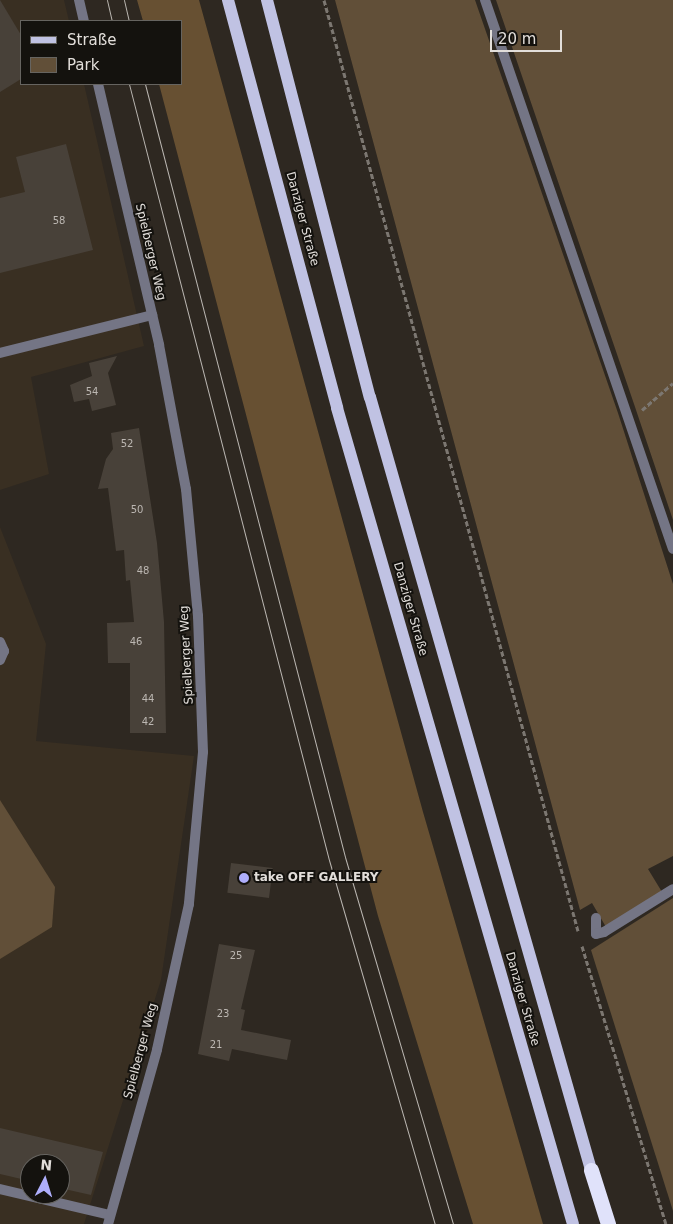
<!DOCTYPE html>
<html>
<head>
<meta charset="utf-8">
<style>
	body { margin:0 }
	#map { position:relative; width:673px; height:1224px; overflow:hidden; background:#2e2821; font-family:"DejaVu Sans",sans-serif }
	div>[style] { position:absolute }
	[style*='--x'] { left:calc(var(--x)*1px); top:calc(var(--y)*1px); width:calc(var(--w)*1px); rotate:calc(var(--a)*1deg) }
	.built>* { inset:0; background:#392f22 }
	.green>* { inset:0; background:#614f38 }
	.forest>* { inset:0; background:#675032 }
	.building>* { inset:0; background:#484139; transform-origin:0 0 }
	.path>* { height:3px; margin-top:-1.5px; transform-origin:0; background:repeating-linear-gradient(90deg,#7c7771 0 5px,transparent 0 7.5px) }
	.lane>* { height:10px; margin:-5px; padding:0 5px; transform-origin:5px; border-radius:5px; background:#747585 }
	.street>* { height:10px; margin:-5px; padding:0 5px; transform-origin:5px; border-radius:5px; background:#747585 }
	.primary>* { height:12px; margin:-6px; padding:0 6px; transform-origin:6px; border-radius:6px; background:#c0c2e3 }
	.highway>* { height:15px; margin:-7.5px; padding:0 7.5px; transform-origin:7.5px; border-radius:7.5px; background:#e0e2fa }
	.tram>* { height:1px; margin:-0.5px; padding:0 0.5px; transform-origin:0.5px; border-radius:0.5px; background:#bbb7b2 }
	.dots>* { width:14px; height:14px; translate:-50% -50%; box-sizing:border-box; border:2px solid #14120e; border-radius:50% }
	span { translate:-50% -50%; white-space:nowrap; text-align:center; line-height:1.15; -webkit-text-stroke:4px #14120e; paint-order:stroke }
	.number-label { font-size:10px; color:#bcb7b2 }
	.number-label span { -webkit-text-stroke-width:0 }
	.street-label { font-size:12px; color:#e2deda }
	.poi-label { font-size:12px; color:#e2deda; font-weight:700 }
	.left { translate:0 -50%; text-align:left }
	.legend { position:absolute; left:20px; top:20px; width:162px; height:65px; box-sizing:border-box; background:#14120e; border:1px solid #666460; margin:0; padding:6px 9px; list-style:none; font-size:15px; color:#e2deda }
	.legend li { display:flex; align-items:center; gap:10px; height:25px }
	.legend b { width:25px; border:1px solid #666460 }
	.north { position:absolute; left:20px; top:1154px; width:50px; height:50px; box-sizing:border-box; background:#14120e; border:1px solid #666460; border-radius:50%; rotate:5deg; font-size:14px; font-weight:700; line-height:20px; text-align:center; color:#e2deda }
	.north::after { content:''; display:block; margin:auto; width:18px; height:22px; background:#aeaefb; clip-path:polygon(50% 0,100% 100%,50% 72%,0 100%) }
	.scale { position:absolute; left:490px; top:30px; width:72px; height:22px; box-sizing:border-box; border:2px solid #e2deda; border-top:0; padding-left:6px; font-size:15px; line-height:18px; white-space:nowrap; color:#e2deda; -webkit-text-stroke:4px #14120e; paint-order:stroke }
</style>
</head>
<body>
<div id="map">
	<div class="built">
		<i style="clip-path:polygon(0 0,64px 0,69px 21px,21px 21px,21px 84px,84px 84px,144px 346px,31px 377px,49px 474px,0 490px)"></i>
		<i style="clip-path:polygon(evenodd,0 527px,46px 644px,36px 741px,194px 756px,161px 980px,84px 1224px,0 1224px,0 527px,30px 1164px,60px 1164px,60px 1194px,30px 1194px,30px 1164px)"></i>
	</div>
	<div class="green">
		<i style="clip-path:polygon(335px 0,475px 0,618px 413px,673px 584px,673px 856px,648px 869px,662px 892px,606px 927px,592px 903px,580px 910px)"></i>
		<i style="clip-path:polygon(496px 0,673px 0,673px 520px,634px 404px)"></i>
		<i style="clip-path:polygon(0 800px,55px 887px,52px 927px,0 959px)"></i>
		<i style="clip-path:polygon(673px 898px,673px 1211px,591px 950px)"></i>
	</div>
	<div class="forest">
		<i style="clip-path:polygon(137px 0,199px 0,423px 812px,543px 1224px,473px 1224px,378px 916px,159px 84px,181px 84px,181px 21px,143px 21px)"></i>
	</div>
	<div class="building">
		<i style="clip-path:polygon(0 0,21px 35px,21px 79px,0 92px)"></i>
		<i style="clip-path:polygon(66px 144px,93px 250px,0 273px,0 198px,25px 192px,16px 157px)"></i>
		<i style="clip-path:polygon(117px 356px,108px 373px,116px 405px,92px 411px,89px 399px,74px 402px,70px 385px,92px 376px,89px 363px)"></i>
		<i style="clip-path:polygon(139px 428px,157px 543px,164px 622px,166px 733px,130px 733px,130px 663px,108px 663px,107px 623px,134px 622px,130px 580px,126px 581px,124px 550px,116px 551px,108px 488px,98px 489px,106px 459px,113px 449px,111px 433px)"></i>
		<i style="left:231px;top:863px;width:42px;height:30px;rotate:7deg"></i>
		<i style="clip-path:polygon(219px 944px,255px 950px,241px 1009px,245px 1010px,241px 1030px,291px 1040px,287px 1060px,232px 1049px,229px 1061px,198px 1054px)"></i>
		<i style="clip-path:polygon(0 1128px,103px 1152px,91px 1195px,60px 1188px,60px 1164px,30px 1164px,30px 1181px,0 1174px)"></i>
	</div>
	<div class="path">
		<i style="--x:324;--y:0;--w:965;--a:74.74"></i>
		<i style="--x:642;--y:410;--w:41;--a:-41.1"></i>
		<i style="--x:582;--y:946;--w:290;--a:73.2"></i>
	</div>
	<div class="lane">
		<i style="--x:485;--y:0;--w:580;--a:71.1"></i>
		<i style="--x:0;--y:353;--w:157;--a:-14"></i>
		<i style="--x:0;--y:642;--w:10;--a:66"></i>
		<i style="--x:4;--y:651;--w:10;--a:114"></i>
		<i style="--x:596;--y:918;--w:16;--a:90"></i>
		<i style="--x:596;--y:934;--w:8;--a:-14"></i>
		<i style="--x:604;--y:932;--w:81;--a:-31.9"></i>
		<i style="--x:0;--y:1189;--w:113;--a:13.3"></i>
	</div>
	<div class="street">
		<i style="--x:79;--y:0;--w:22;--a:77"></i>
		<i style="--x:98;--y:84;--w:268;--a:76.8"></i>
		<i style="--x:159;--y:345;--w:147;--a:79.4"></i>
		<i style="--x:186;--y:489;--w:128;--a:84.6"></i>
		<i style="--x:198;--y:616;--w:136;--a:87.9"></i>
		<i style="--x:203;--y:752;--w:153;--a:95.3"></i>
		<i style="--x:189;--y:904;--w:149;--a:102.4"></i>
		<i style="--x:157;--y:1050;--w:181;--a:105.7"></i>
	</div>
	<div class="primary">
		<i style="--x:228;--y:0;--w:422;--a:75"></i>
		<i style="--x:337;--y:408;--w:849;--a:73.87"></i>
		<i style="--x:267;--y:0;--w:410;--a:75.5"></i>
		<i style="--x:370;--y:397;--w:804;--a:74.04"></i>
	</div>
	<div class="highway">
		<i style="--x:591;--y:1170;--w:57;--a:72.5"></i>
	</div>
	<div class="tram">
		<i style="--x:107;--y:0;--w:22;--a:77"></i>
		<i style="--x:124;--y:0;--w:22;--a:77"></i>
		<i style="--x:129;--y:84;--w:801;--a:75.55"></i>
		<i style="--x:329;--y:860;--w:379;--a:73.8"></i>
		<i style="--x:145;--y:84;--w:798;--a:75.49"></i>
		<i style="--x:345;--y:857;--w:383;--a:73.6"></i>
	</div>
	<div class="dots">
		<i style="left:244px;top:878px;background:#aeaefb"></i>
	</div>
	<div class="number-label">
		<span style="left:59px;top:221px">58</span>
		<span style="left:92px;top:392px">54</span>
		<span style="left:127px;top:444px">52</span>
		<span style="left:137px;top:510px">50</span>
		<span style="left:143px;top:571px">48</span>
		<span style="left:136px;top:642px">46</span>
		<span style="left:148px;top:699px">44</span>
		<span style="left:148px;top:722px">42</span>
		<span style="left:236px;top:956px">25</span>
		<span style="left:223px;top:1014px">23</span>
		<span style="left:216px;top:1045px">21</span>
	</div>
	<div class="street-label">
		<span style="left:302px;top:219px;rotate:75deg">Danziger Straße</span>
		<span style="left:150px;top:252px;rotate:77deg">Spielberger Weg</span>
		<span style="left:410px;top:609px;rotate:74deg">Danziger Straße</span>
		<span style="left:187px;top:655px;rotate:-93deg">Spielberger Weg</span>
		<span style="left:522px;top:999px;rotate:74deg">Danziger Straße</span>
		<span style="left:141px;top:1051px;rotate:-75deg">Spielberger Weg</span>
	</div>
	<div class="poi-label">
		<span class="left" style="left:254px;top:878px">take OFF GALLERY</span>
	</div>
	<ul class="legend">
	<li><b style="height:6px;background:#c0c2e3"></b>Straße</li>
	<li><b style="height:14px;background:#614f38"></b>Park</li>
	</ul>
	<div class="north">N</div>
	<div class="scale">20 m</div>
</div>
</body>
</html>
